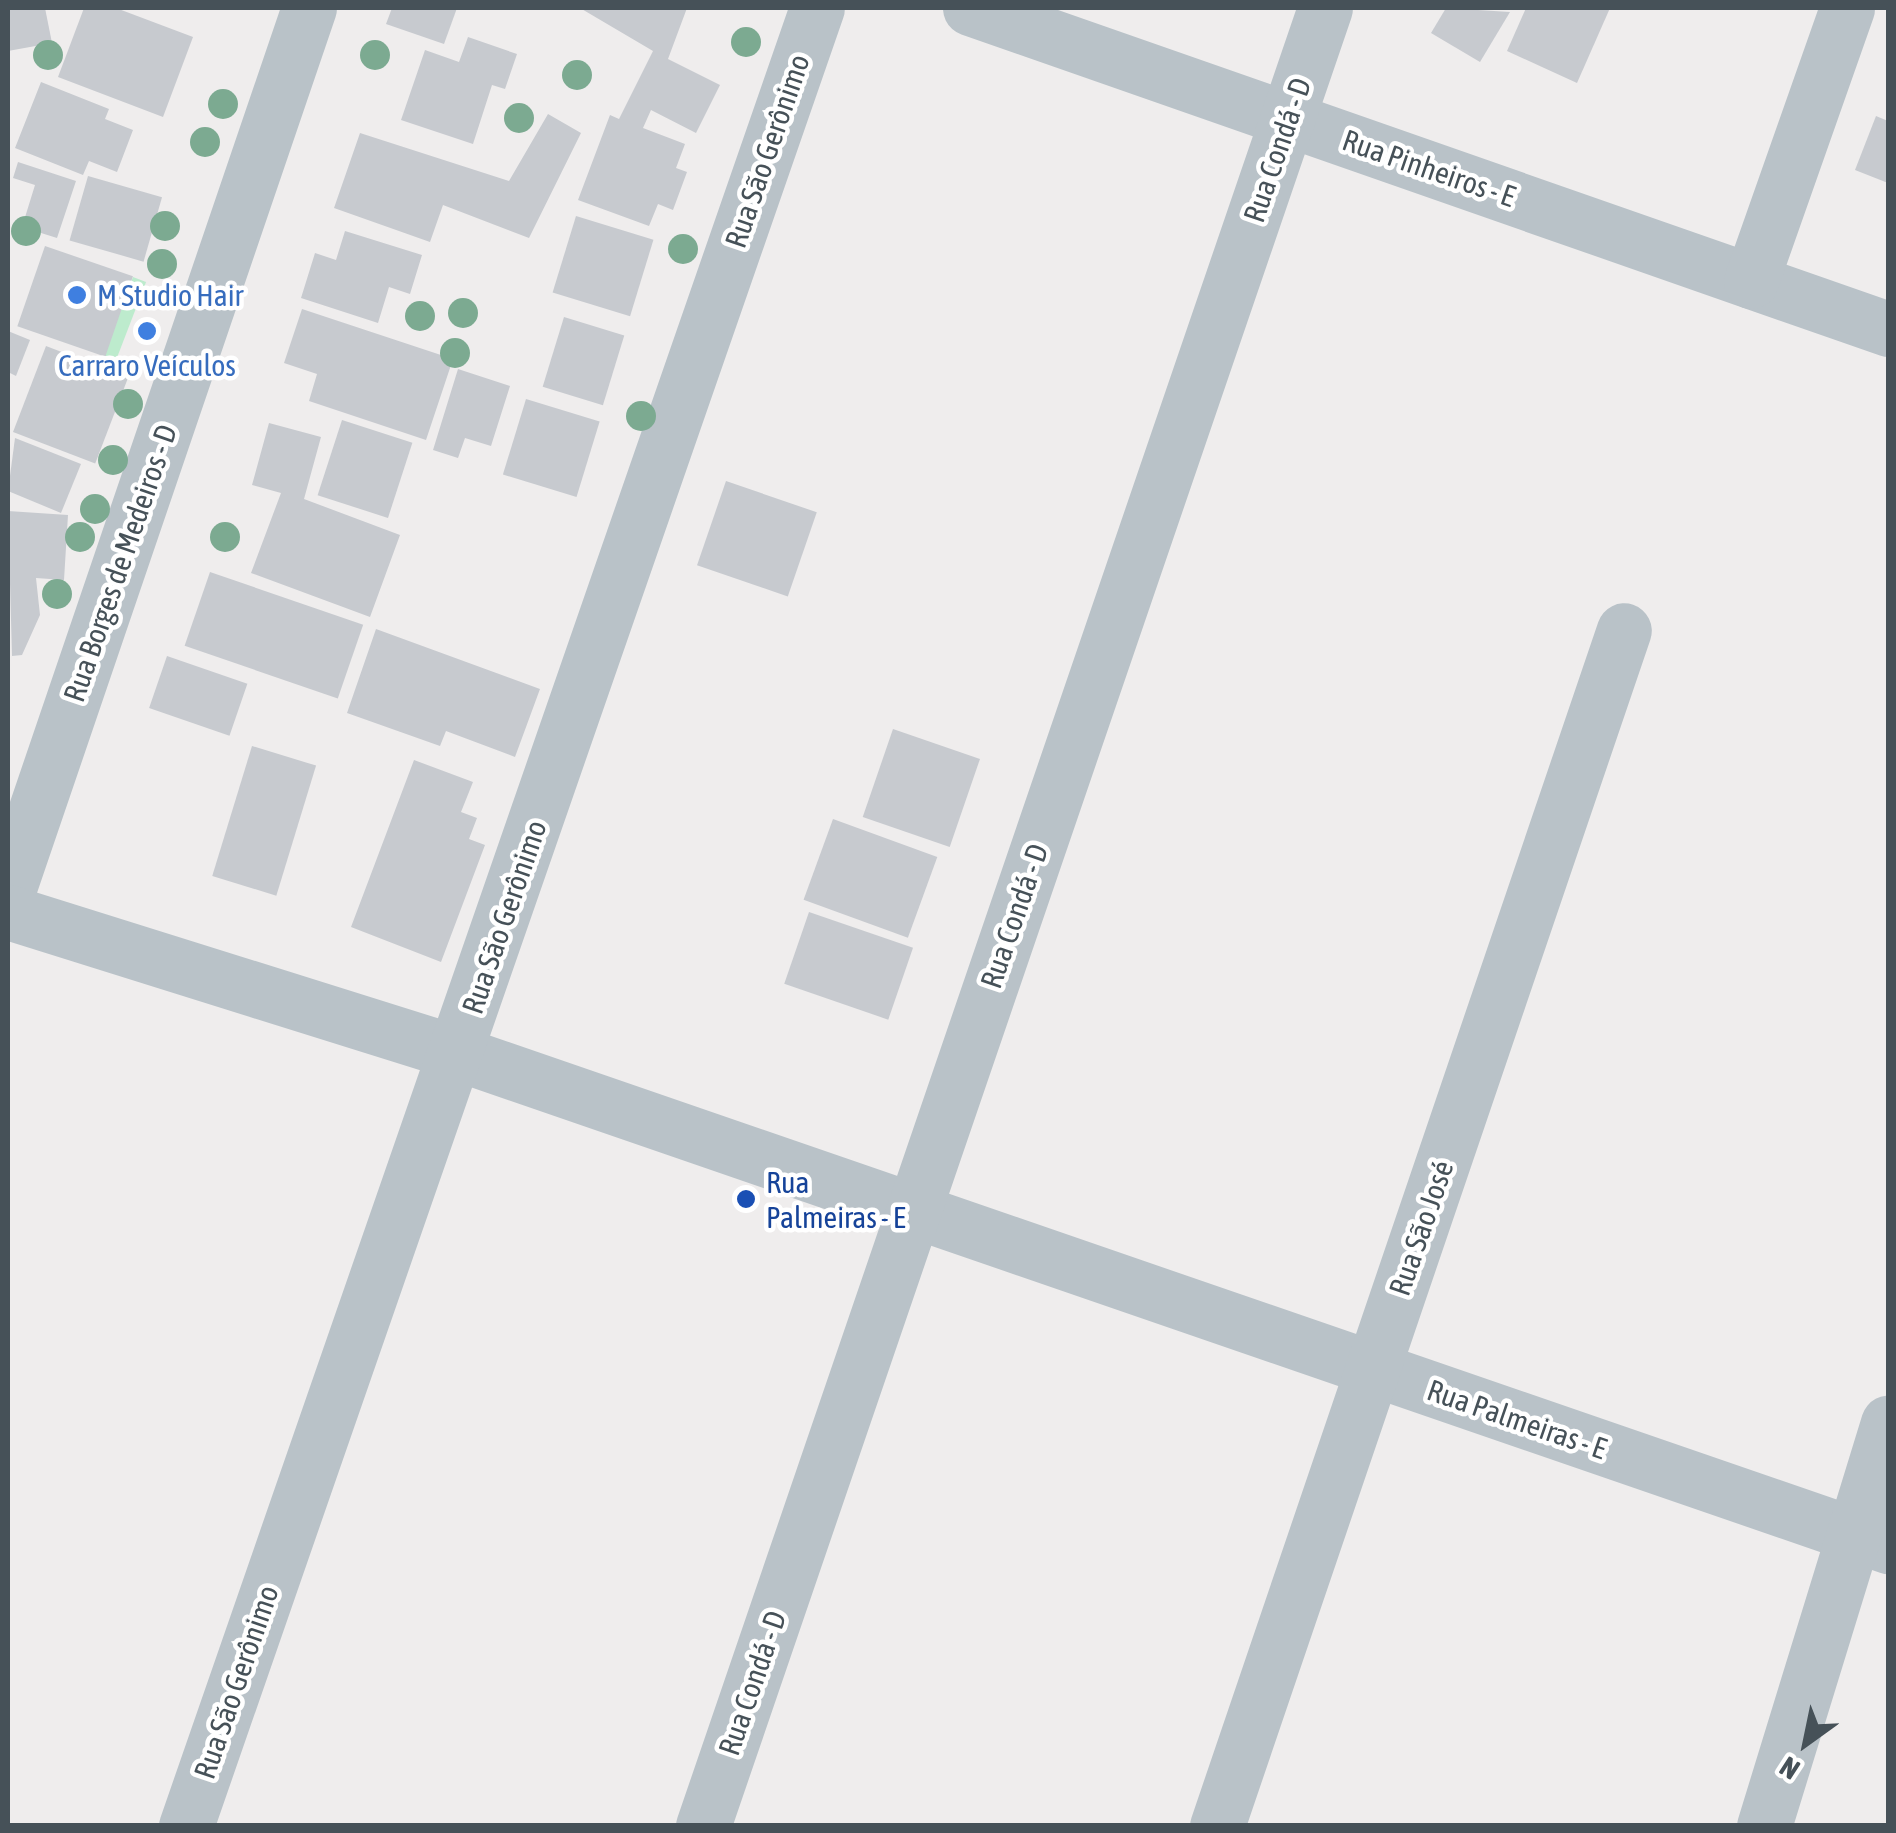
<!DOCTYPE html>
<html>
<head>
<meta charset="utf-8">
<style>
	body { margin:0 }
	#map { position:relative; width:1896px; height:1833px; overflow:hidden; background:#efeded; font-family:"Asap Condensed",sans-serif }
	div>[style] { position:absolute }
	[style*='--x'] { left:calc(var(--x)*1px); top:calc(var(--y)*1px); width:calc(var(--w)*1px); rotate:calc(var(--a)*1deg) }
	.green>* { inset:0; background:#bdebcd; transform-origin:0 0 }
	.building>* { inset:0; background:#c7cacf; transform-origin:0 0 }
	.minor>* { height:55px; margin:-27.5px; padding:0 27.5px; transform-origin:27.5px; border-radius:27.5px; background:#b9c2c8 }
	.trees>* { width:30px; height:30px; margin:-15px; border-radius:50%; background:#7caa91 }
	.dots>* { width:28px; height:28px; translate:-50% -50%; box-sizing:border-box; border:5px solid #fff; border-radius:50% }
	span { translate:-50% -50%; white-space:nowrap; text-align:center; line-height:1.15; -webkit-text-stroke:9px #fff; paint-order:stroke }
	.street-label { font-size:30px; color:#465158 }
	.shop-label { font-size:30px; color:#366cbe }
	.left { translate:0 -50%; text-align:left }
	.transit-label { font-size:30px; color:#164399 }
	.frame { position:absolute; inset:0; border:10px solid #465158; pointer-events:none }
	.north { position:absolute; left:1756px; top:1693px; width:100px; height:100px; -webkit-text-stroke:8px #fff; paint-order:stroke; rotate:213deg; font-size:28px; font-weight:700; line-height:40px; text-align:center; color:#465158 }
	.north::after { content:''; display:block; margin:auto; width:35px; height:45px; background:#465158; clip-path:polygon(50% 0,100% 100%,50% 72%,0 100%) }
</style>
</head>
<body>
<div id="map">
	<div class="green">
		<i style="left:133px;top:277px;width:14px;height:85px;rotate:21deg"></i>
	</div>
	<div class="building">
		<i style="clip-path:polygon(8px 8px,45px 8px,52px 43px,8px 51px)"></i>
		<i style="clip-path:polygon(84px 8px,116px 8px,193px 37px,163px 117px,58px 77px)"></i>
		<i style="clip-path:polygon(392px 8px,457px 8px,444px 44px,386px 24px)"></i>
		<i style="clip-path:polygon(580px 8px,687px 8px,668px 59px,720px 85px,696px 133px,651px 110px,643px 128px,685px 144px,676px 168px,687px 172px,673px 210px,658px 204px,649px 226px,578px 200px,610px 115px,619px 119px,653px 51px)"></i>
		<i style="clip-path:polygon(1446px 8px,1510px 12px,1480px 62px,1431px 33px)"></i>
		<i style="clip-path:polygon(1526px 8px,1610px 8px,1577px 83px,1507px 51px)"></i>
		<i style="clip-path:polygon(468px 37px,517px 54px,505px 89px,492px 85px,473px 144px,401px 120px,425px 50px,459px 62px)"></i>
		<i style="clip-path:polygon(41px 82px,109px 109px,105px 119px,133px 130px,117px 172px,89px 161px,83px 175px,15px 148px)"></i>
		<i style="clip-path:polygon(548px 114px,581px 133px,529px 238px,443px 205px,430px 242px,334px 208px,360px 133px,509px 181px)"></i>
		<i style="clip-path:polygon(1876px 116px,1888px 121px,1888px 183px,1855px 170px)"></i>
		<i style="clip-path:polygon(18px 162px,76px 181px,57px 238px,22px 227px,35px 185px,13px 178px)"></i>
		<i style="left:88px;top:176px;width:77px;height:67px;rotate:16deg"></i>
		<i style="left:576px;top:216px;width:81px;height:80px;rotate:17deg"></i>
		<i style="clip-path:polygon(345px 231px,422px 255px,410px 294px,389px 287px,378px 323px,301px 298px,315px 253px,336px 260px)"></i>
		<i style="left:45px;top:246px;width:93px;height:85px;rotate:19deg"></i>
		<i style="clip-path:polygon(302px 309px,453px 359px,426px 440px,309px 401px,317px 374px,284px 363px)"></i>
		<i style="left:564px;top:317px;width:63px;height:73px;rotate:17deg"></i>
		<i style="clip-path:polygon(8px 331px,30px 340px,16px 376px,8px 372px)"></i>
		<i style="left:46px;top:346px;width:88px;height:92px;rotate:21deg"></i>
		<i style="clip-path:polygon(458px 369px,510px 386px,491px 446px,465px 438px,458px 458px,433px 450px)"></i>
		<i style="left:526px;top:399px;width:77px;height:79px;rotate:17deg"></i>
		<i style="left:342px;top:420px;width:74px;height:79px;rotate:18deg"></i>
		<i style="clip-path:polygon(269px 423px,321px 437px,304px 499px,400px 535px,370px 617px,251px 573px,281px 493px,252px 485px)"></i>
		<i style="clip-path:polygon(15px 438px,81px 464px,61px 513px,8px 491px)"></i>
		<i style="left:726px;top:481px;width:96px;height:89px;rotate:19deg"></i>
		<i style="clip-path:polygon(8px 511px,68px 515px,64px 580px,36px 578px,40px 615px,22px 655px,12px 656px)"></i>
		<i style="left:210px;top:572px;width:162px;height:78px;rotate:19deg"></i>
		<i style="clip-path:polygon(376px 629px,540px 689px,515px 757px,446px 731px,440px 746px,347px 713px)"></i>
		<i style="left:167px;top:656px;width:85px;height:55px;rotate:19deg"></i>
		<i style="left:893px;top:729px;width:92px;height:93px;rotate:19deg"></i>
		<i style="left:252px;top:746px;width:67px;height:136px;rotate:17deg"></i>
		<i style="clip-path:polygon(414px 760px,473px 782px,461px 812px,477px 818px,469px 839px,485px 845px,441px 962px,351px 927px)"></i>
		<i style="left:833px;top:819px;width:111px;height:86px;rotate:20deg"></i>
		<i style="left:809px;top:912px;width:110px;height:76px;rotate:19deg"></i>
	</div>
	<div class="minor">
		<i style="--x:970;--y:8;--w:973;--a:19.27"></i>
		<i style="--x:1751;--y:281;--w:289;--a:-70.6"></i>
		<i style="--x:8;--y:891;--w:933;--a:-71.18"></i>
		<i style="--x:8;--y:912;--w:471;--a:17.4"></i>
		<i style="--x:457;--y:1053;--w:1514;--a:19.01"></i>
		<i style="--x:186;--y:1826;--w:1924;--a:-70.86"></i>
		<i style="--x:703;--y:1826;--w:1921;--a:-71.11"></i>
		<i style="--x:1217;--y:1826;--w:1263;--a:-71.21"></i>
		<i style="--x:1764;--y:1826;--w:422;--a:-72.9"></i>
	</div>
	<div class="trees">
		<i style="left:746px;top:42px"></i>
		<i style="left:48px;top:55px"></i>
		<i style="left:375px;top:55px"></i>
		<i style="left:577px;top:75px"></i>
		<i style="left:223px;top:104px"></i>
		<i style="left:519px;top:118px"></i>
		<i style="left:205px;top:142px"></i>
		<i style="left:165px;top:226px"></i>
		<i style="left:26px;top:231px"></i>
		<i style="left:683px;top:249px"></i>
		<i style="left:162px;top:264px"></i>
		<i style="left:463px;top:313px"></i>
		<i style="left:420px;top:316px"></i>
		<i style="left:455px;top:353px"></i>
		<i style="left:128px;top:404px"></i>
		<i style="left:641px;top:416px"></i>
		<i style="left:113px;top:460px"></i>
		<i style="left:95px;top:509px"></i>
		<i style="left:80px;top:537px"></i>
		<i style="left:225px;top:537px"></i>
		<i style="left:57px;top:594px"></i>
	</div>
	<div class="dots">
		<i style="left:77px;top:295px;background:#3f7fe0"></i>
		<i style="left:147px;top:331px;background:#3f7fe0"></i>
		<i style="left:746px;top:1199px;background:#1a4fb4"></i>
	</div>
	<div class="street-label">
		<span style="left:1277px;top:150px;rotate:-71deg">Rua Condá - D</span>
		<span style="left:767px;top:151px;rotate:-71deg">Rua São Gerônimo</span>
		<span style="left:1429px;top:168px;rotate:19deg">Rua Pinheiros - E</span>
		<span style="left:120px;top:563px;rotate:-71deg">Rua Borges de Medeiros - D</span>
		<span style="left:1014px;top:916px;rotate:-71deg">Rua Condá - D</span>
		<span style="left:504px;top:917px;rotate:-71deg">Rua São Gerônimo</span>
		<span style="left:1421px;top:1228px;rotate:-71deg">Rua São José</span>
		<span style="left:1517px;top:1419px;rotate:19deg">Rua Palmeiras - E</span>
		<span style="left:236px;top:1682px;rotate:-71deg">Rua São Gerônimo</span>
		<span style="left:752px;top:1683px;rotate:-71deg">Rua Condá - D</span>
	</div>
	<div class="shop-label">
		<span class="left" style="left:97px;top:295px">M Studio Hair</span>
		<span style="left:147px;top:365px">Carraro Veículos</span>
	</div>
	<div class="transit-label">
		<span class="left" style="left:766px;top:1199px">Rua<br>Palmeiras - E</span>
	</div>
	<div class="frame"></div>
	<div class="north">N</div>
</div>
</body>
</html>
